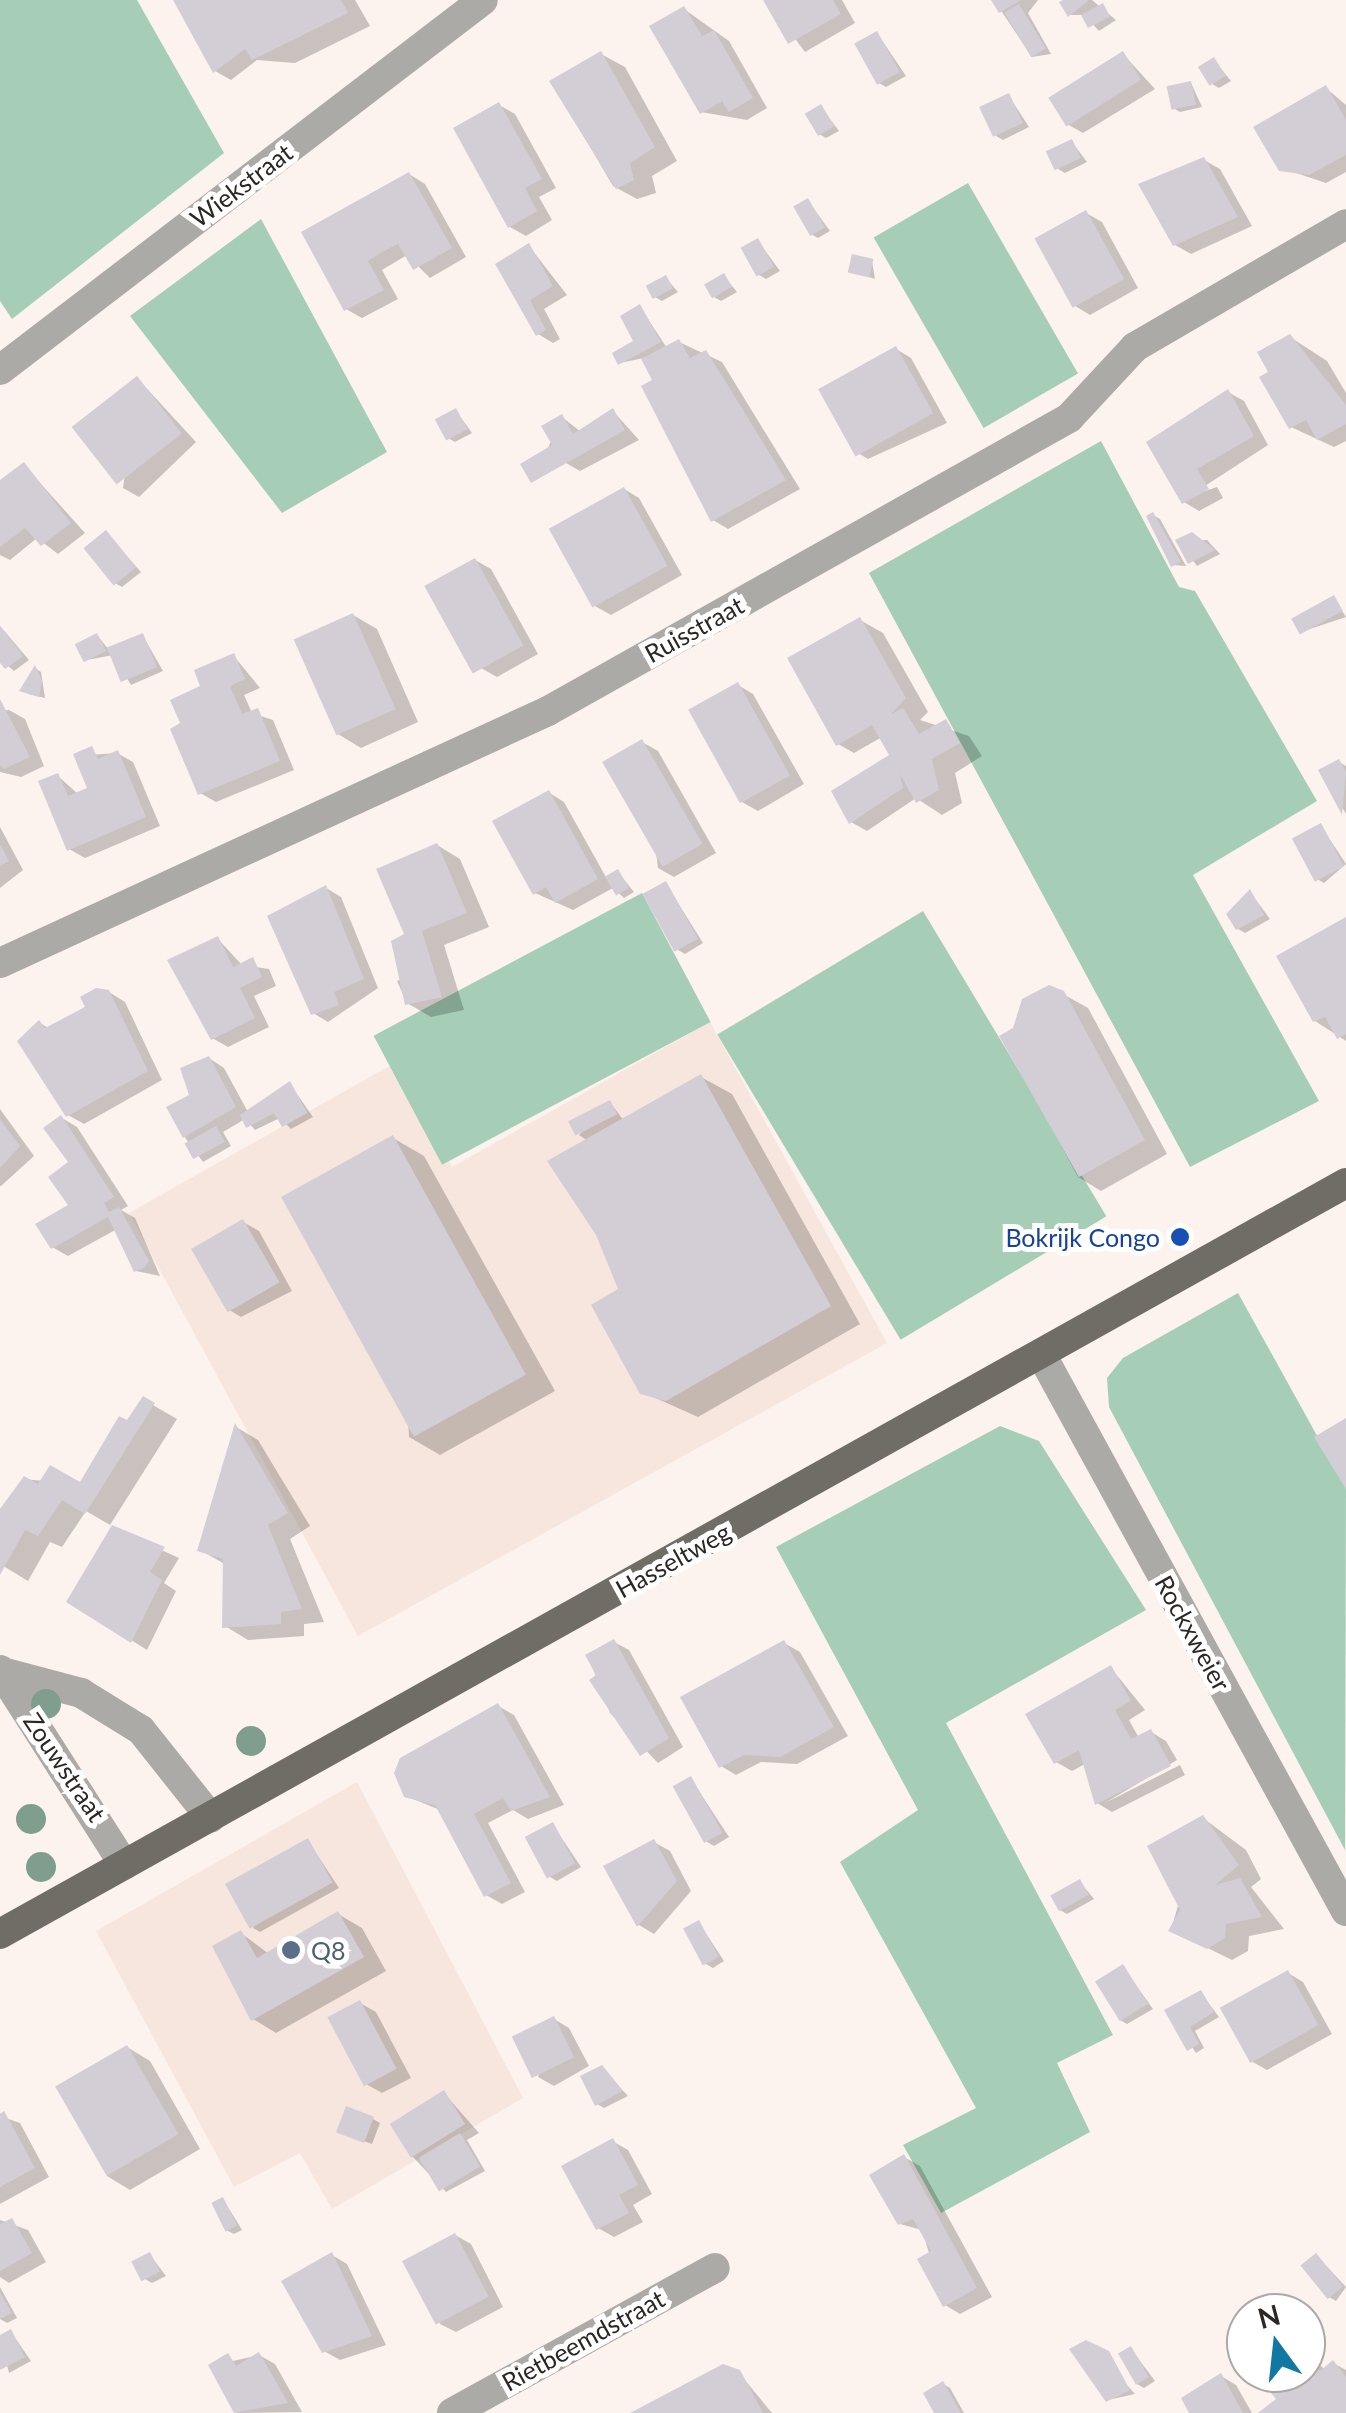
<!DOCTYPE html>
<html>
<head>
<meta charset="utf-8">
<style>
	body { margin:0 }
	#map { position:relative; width:1346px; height:2413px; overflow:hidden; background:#fcf2ee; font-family:Lato,sans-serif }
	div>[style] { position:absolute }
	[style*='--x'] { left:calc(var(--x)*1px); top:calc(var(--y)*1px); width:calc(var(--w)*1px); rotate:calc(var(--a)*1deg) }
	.built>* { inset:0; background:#f7e6de }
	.green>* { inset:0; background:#a6ceb7; transform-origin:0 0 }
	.shadow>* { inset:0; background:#0003 }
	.building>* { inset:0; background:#d3ced6; transform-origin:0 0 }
	.street>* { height:30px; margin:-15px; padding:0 15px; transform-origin:15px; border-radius:15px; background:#acaaa7 }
	.primary>* { height:30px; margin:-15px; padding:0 15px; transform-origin:15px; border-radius:15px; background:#706c66 }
	.trees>* { width:30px; height:30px; margin:-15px; border-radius:50%; background:#7f9e8d }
	.dots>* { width:28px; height:28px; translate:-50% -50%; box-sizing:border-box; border:5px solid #fff; border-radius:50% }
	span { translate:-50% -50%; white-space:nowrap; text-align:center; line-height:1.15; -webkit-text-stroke:10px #fff; paint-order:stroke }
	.street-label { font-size:25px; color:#2b2725 }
	.transit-label { font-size:25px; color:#164399 }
	.right { translate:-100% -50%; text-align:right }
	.service-label { font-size:25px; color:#4e5e75 }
	.left { translate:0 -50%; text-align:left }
	.north { position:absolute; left:1226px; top:2293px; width:100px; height:100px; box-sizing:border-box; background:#fff; border:2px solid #aaa9a8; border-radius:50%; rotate:345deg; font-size:28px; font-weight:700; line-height:40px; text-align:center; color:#2b2725 }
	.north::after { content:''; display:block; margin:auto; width:35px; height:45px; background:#1178a4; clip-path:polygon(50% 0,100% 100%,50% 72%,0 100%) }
</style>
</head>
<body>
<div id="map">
	<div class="built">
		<i style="clip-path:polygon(710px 1022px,887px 1343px,358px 1636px,129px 1213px,391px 1065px,452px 1167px)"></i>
		<i style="clip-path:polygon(357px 1782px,523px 2098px,332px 2209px,300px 2153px,234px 2187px,96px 1931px)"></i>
	</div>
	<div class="green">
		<i style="clip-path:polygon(0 0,137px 0,224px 153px,12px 319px,0 301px)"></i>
		<i style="left:968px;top:183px;width:220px;height:109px;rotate:60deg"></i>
		<i style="clip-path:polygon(261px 219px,387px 452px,282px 513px,130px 316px)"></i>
		<i style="clip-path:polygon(1101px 441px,1179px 587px,1195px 591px,1317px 801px,1193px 875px,1319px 1101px,1190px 1167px,869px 573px)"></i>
		<i style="left:642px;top:893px;width:146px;height:304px;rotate:62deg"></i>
		<i style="left:923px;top:911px;width:356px;height:240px;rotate:59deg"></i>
		<i style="clip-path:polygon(1238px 1293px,1346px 1488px,1345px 1850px,1109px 1407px,1107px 1378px,1123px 1358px)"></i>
		<i style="clip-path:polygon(1000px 1426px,1039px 1441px,1146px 1610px,946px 1723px,1113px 2035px,1057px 2063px,1090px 2132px,941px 2213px,903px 2145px,976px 2108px,840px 1862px,918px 1810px,776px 1547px)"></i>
	</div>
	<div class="shadow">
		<i style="clip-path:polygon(176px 0,355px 0,370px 26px,295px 63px,257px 60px,231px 80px,215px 71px)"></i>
		<i style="clip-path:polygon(766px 0,842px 0,855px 23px,805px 52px)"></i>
		<i style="clip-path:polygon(994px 0,1038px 0,1028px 13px,1051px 54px,1032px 57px)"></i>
		<i style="clip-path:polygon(1067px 0,1092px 0,1116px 20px,1099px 31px,1084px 15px,1070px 15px)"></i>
		<i style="clip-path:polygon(684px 9px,729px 41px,767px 108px,747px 120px,701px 112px)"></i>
		<i style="clip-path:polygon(877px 33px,906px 76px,886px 87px,879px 83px)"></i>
		<i style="clip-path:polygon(601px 54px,625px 67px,677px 161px,652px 176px,656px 193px,637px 199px,613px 186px,552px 82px)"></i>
		<i style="clip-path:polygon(1123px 54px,1155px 89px,1083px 133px,1067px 124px)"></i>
		<i style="clip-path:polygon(1214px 60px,1231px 81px,1219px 88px,1212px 84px)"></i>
		<i style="clip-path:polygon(1191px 83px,1202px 107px,1180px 112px,1173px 108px)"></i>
		<i style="clip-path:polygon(1326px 88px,1346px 105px,1346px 172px,1326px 183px,1290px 171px)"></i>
		<i style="clip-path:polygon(1009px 96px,1029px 127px,1003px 140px,996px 136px)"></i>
		<i style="clip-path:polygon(499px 105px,515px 114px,556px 188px,539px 197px,552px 220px,526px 236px,510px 227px)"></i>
		<i style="clip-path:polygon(821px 107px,839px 131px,826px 138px,819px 134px)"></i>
		<i style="clip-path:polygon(1072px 142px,1087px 162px,1065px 173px,1058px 169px)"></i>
		<i style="clip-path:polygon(1204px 160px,1220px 169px,1252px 226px,1191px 254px,1175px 245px)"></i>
		<i style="clip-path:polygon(409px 174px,425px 184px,466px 257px,430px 278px,407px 255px,382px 270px,398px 299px,362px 318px,346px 309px,304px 233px)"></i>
		<i style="clip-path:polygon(808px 201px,830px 231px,818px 238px,811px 234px)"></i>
		<i style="clip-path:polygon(1086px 213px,1102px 222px,1138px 288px,1090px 315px,1075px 306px)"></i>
		<i style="clip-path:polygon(758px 241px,780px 271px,766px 279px,759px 275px)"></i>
		<i style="clip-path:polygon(529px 246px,567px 295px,544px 309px,560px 339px,553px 343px,538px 334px,504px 262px)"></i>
		<i style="clip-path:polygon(872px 261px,875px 279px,850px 271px)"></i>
		<i style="clip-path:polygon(724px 276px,737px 292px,721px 301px,714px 297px)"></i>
		<i style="clip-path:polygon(666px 278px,678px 292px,662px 301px,655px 297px)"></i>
		<i style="clip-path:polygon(640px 307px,667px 348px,679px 342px,722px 362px,800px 489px,728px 529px,713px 520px,644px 358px,620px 363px,636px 342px)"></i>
		<i style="clip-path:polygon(1290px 337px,1327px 361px,1346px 393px,1346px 441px,1334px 447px,1291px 427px,1271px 373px)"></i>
		<i style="clip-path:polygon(896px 349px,911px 358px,947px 423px,868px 459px,853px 450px)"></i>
		<i style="clip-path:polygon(138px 379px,196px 442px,139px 497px,123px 488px)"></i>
		<i style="clip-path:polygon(1228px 392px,1244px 401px,1268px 445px,1188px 497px,1217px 487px,1223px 498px,1199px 511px,1184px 502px,1150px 442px)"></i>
		<i style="clip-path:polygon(456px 411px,472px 433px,455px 442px,448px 438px)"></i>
		<i style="clip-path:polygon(613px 411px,639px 440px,580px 471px,566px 463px,533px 481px,562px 417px,581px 432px)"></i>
		<i style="clip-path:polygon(24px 465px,85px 533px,58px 554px,37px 538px,10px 560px,0 555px,0 484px)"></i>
		<i style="clip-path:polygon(624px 489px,639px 498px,682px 575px,611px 615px,595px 606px)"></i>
		<i style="clip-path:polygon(1153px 515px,1160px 519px,1186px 566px,1173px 565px)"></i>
		<i style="clip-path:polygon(106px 533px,141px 572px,122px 587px,115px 583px)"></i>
		<i style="clip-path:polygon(1207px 540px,1220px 554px,1197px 566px,1179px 542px)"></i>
		<i style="clip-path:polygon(475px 560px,491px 569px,538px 654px,497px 677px,481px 668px)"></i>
		<i style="clip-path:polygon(1334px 598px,1346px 617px,1301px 632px)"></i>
		<i style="clip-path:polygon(353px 615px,377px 629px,418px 722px,361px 748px,338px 734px)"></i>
		<i style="clip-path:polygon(860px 620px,883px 633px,928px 712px,920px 720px,969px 736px,982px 756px,955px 773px,962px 803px,942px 815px,916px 798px,867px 831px,851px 822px,896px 762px,882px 737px,854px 753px,838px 744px)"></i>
		<i style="clip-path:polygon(0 626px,29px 660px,14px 671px,0 659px)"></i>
		<i style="clip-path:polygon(97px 635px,109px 650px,143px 636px,163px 671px,131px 685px,113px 655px,87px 660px)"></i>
		<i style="clip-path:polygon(233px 655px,260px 688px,244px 695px,252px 713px,273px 720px,294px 770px,216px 802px,200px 793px,204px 687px)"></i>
		<i style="clip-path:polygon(36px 669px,41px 672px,45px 698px,28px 694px)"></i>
		<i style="clip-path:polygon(738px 685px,753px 694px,804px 784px,758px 811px,742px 802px)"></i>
		<i style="clip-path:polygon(9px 710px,25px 719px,44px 766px,21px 777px,0 772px,0 711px)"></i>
		<i style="clip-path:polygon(642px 742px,658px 751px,716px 853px,674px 877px,658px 868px)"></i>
		<i style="clip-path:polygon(117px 753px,133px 762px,160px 826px,85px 858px,69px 849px,58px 776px,78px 794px,90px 789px,77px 756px)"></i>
		<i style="clip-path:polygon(1339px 762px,1346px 766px,1346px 814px,1321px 771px)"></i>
		<i style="clip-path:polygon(548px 792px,564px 802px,607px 879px,618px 872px,634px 892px,624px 898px,613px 888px,573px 910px,535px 893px)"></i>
		<i style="clip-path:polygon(1321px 826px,1346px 864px,1324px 883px,1317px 879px)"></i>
		<i style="clip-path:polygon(0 827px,23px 870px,0 888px)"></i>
		<i style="clip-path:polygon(437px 845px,460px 859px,489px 927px,444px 945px,464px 1010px,431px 1017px,407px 1003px,397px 981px,407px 977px,407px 935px)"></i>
		<i style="clip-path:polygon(666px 884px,703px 943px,685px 954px,678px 950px)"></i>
		<i style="clip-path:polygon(326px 888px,341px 897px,378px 988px,328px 1022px,313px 1013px)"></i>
		<i style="clip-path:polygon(1250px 892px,1270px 919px,1245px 933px,1238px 929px)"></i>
		<i style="clip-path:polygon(1346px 920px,1346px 1041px,1315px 1021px)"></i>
		<i style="clip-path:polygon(218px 939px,242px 965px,269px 969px,276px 986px,254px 996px,269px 1027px,228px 1047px,212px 1038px)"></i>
		<i style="clip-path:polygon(109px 992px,125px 1002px,162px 1080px,84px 1124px,68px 1115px,40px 1023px,50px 1029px)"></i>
		<i style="clip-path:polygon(1063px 994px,1088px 1008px,1167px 1154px,1101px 1191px,1078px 1177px,1003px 1037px)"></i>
		<i style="clip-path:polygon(209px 1058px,224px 1068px,248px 1112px,290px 1084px,313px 1117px,291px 1129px,280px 1118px,255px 1130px,245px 1119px,223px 1132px,231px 1146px,203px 1162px,184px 1136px,188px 1099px)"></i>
		<i style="clip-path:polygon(701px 1077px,732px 1094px,860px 1324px,698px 1417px,642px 1392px,588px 1141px,579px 1135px,610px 1102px,624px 1121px)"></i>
		<i style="clip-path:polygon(0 1109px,34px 1156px,1px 1186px,0 1186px)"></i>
		<i style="clip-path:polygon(62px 1118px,77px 1127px,128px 1206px,121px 1210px,135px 1218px,160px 1276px,136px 1271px,117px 1229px,68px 1256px,52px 1247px,73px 1205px,76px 1172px)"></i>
		<i style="clip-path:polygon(393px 1138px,424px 1156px,555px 1391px,440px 1455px,409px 1437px)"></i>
		<i style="clip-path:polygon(243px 1222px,259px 1231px,292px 1291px,241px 1317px,226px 1308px)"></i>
		<i style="clip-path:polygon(144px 1400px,177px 1419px,110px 1525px,86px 1511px,62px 1547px,50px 1542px,28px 1581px,0 1564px,0 1509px,24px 1479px,81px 1485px)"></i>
		<i style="clip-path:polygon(236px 1427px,258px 1440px,310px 1526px,290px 1539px,324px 1622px,304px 1624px,304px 1636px,248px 1640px,225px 1626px,223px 1563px,200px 1550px)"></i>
		<i style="clip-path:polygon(113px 1528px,179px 1558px,164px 1583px,176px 1591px,147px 1650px,69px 1601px)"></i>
		<i style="clip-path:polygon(614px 1642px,629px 1650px,683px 1747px,658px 1763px,610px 1713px,588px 1656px)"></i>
		<i style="clip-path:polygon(784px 1643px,800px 1652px,848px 1736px,797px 1764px,761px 1762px,736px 1775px,721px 1766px)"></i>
		<i style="clip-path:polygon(1111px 1668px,1145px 1710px,1129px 1720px,1139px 1738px,1151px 1732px,1166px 1741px,1177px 1760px,1105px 1803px,1180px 1765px,1185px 1775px,1112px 1812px,1097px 1803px,1085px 1764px,1072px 1771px,1056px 1762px)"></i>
		<i style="clip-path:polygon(498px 1706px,514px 1715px,564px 1805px,528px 1819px,513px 1810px,488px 1823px,525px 1892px,502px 1904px,486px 1895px,440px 1810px,406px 1796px)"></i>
		<i style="clip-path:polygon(691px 1779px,729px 1837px,714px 1846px,707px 1842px)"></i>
		<i style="clip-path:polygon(1203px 1818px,1246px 1850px,1261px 1879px,1251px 1887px,1284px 1929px,1249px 1936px,1248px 1951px,1232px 1960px,1171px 1930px)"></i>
		<i style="clip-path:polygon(553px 1825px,581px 1867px,557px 1881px,550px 1877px)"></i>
		<i style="clip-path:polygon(308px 1841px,339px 1888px,260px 1932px,253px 1928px)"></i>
		<i style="clip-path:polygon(654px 1842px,670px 1851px,691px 1891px,654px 1934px,639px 1925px,606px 1867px)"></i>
		<i style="clip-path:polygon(1080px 1882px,1094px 1899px,1067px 1914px,1060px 1910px)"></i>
		<i style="clip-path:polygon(338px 1914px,362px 1928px,386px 1971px,276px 2033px,253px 2019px,241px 1933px,269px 1954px)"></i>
		<i style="clip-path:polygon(699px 1923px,724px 1961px,713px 1968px,706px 1964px)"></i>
		<i style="clip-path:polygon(1123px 1967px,1153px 2009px,1127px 2024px,1120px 2020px)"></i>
		<i style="clip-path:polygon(1288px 1973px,1303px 1982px,1332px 2034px,1267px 2070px,1251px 2061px)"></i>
		<i style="clip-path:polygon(1201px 1993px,1219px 2017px,1195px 2031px,1204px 2048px,1196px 2053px,1168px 2011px)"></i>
		<i style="clip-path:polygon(360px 2003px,376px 2012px,411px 2078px,382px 2093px,366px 2084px)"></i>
		<i style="clip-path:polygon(554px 2019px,569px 2028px,589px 2066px,554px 2086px,538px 2077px)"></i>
		<i style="clip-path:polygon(127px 2047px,150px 2061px,200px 2149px,130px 2190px,107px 2176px)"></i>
		<i style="clip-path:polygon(602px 2068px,628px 2096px,604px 2108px,597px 2104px)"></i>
		<i style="clip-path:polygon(444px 2093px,479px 2133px,467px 2140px,485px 2171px,446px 2192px,412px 2156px)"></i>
		<i style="clip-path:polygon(0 2116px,20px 2123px,49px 2177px,0 2204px)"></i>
		<i style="clip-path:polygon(373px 2119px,380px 2123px,372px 2144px,347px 2135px)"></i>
		<i style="clip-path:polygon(612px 2141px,628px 2150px,652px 2194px,633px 2205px,643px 2222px,614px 2237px,598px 2228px)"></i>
		<i style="clip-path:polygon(904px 2157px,920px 2166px,992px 2297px,960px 2314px,945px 2305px,922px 2230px,900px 2224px)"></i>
		<i style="clip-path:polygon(223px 2199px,242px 2230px,234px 2234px,226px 2230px)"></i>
		<i style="clip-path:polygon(0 2220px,28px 2230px,46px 2262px,9px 2283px,0 2277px)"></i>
		<i style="clip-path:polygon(455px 2235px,471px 2244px,503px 2307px,456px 2332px,440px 2324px)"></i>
		<i style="clip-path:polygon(150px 2255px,166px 2276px,152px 2283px,145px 2279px)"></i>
		<i style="clip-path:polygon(332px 2255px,347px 2264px,386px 2345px,340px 2360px,324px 2351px)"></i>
		<i style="clip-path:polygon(1317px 2256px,1346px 2287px,1336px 2301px,1329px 2297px)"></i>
		<i style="clip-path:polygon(0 2287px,17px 2318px,7px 2323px,0 2319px)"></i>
		<i style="clip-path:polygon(11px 2332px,31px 2361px,9px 2373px,0 2338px)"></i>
		<i style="clip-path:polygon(1093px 2347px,1135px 2394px,1108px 2400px)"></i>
		<i style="clip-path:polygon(1131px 2349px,1155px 2381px,1144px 2388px,1137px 2384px)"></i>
		<i style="clip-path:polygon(1306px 2350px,1325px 2370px,1333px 2363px,1346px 2370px,1346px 2413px,1263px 2413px,1280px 2400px,1260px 2375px,1306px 2373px)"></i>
		<i style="clip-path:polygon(259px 2355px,275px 2364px,302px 2412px,237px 2413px,211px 2366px)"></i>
		<i style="clip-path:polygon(739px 2373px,772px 2413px,636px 2413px)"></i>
		<i style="clip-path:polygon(1221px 2376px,1236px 2385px,1252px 2413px,1196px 2413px)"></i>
		<i style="clip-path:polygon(943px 2384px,950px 2388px,964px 2413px,937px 2413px)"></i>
	</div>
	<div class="building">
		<i style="clip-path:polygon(173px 0,341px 0,348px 13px,252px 60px,245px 49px,213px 73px)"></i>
		<i style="clip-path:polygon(763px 0,833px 0,841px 14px,788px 44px)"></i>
		<i style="clip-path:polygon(991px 0,1021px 0,999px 13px)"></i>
		<i style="clip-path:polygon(1089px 0,1068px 17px,1059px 2px,1063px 0)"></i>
		<i style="left:1103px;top:3px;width:15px;height:25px;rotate:62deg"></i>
		<i style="left:1019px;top:4px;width:52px;height:17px;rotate:59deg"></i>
		<i style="clip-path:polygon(684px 6px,702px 36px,714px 30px,753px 98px,729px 112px,722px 101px,700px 114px,649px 26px)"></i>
		<i style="left:877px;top:31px;width:47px;height:26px;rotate:61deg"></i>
		<i style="clip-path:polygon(601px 51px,655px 147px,630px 163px,634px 180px,616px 189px,549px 81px)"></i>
		<i style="left:1123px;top:51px;width:34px;height:88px;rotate:58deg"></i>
		<i style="left:1214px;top:57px;width:22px;height:19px;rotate:58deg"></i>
		<i style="left:1191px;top:81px;width:24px;height:25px;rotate:78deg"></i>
		<i style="clip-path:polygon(1326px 85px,1346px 120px,1346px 155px,1309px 175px,1279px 171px,1253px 127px)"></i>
		<i style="left:1009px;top:93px;width:33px;height:33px;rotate:65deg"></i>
		<i style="clip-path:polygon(499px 102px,542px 179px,525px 188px,537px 211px,508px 228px,453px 128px)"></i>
		<i style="left:821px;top:104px;width:26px;height:19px;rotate:59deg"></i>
		<i style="left:1072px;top:139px;width:21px;height:29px;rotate:65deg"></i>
		<i style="clip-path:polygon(1204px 157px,1238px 217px,1173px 246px,1138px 184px)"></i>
		<i style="clip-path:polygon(409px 172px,452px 248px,413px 270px,398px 244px,384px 251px,368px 261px,384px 290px,344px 311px,301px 232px)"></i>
		<i style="left:808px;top:198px;width:34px;height:17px;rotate:60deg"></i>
		<i style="left:1086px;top:210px;width:79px;height:59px;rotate:61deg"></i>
		<i style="left:758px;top:238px;width:33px;height:20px;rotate:61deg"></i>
		<i style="clip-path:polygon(529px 243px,553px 286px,530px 300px,546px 330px,536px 336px,495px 264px)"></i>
		<i style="left:852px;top:254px;width:22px;height:19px;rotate:13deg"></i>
		<i style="left:724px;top:273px;width:16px;height:23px;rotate:60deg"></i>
		<i style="left:666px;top:275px;width:15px;height:23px;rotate:62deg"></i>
		<i style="clip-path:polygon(640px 304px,661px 342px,618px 365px,612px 353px,633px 341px,620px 316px)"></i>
		<i style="clip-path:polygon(1290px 334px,1346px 405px,1346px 424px,1317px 440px,1306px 420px,1289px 429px,1259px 377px,1268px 372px,1257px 352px)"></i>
		<i style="clip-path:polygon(679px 339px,690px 358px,706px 350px,786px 480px,711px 522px,641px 386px,652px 380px,641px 359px)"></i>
		<i style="left:896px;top:346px;width:77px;height:89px;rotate:61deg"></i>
		<i style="left:137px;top:376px;width:73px;height:83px;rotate:52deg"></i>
		<i style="clip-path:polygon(1228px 389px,1254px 436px,1197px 469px,1209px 489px,1182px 504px,1146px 442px)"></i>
		<i style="left:456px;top:408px;width:24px;height:24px;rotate:62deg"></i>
		<i style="clip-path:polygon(613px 408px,625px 430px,531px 483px,520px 464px,552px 445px,541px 426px,562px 414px,573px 434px)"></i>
		<i style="clip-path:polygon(24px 462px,71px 523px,41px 546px,25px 528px,0 547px,0 480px)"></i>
		<i style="left:624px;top:487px;width:90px;height:86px;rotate:61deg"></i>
		<i style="clip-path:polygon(1153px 512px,1181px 562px,1171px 567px,1146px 516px)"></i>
		<i style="left:106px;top:530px;width:48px;height:29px;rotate:51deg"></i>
		<i style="clip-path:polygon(1192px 532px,1215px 550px,1188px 564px,1175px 540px)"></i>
		<i style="left:475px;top:558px;width:100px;height:58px;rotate:61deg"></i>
		<i style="left:1334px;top:595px;width:18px;height:49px;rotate:61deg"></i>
		<i style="left:353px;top:613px;width:105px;height:65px;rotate:66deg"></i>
		<i style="clip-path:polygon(860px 617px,906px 698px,891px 714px,903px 708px,919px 734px,946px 719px,960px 743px,932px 759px,939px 790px,916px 803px,900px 774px,903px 788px,849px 824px,831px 791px,889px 755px,872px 725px,836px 746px,787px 658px)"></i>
		<i style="clip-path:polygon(0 626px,23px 656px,5px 669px,0 663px)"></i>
		<i style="left:97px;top:633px;width:20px;height:25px;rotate:63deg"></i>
		<i style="left:143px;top:633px;width:37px;height:39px;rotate:68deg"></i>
		<i style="clip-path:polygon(234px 653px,245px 679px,230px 686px,242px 714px,258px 708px,280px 761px,198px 795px,170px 729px,180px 723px,170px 700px,200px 686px,194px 670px)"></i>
		<i style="clip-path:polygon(35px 665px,42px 681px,39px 697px,19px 691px)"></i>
		<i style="left:738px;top:682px;width:107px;height:57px;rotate:61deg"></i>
		<i style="clip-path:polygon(0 699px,30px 757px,4px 769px,0 765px)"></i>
		<i style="left:642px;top:739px;width:121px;height:46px;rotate:60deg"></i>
		<i style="clip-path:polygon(92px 746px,98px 759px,118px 750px,146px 817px,67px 851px,38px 781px,58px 773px,68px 796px,87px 788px,73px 754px)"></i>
		<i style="clip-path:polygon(1339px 759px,1346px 772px,1342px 815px,1318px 770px)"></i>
		<i style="clip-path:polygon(549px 790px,598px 879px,555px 903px,546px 887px,533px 895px,492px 821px)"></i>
		<i style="left:1321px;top:823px;width:49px;height:33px;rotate:62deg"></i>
		<i style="clip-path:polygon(437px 843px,467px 913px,422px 931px,442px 997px,405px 1005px,391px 941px,404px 934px,376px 869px)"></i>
		<i style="clip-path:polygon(0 844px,9px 861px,0 866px)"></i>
		<i style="left:618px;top:869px;width:22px;height:15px;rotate:60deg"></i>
		<i style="left:666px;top:881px;width:66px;height:27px;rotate:61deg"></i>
		<i style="clip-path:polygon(326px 885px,364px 979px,334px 992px,339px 1005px,311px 1015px,267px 916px)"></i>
		<i style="clip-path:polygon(1250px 889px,1264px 915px,1236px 930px,1226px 914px)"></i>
		<i style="clip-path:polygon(1346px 917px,1346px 1034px,1337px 1039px,1325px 1017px,1313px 1022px,1276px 956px)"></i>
		<i style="clip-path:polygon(218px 936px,233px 967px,253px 957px,262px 977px,240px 988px,255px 1018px,211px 1040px,167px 960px)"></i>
		<i style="clip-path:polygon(1049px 985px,1064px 991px,1145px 1140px,1079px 1177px,999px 1036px,1013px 1028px,1022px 999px)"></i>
		<i style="clip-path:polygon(96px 988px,109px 990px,148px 1071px,66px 1117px,17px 1041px,39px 1020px,45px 1028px,85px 1007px,80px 997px)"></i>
		<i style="clip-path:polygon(209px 1056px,236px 1107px,183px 1138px,166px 1107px,189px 1095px,180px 1068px)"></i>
		<i style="clip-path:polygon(701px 1074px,831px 1306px,666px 1401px,640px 1394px,591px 1305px,618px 1289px,596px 1235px,547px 1161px)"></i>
		<i style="clip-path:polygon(290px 1081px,307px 1113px,282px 1127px,274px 1113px,246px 1128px,240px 1115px)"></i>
		<i style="left:610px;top:1100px;width:16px;height:47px;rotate:63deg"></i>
		<i style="clip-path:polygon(61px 1115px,114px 1197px,104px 1203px,109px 1212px,119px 1207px,149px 1261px,144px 1268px,134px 1272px,108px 1217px,51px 1249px,35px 1224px,68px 1205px,48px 1177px,68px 1162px,43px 1128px)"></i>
		<i style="clip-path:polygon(0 1119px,20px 1146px,0 1168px)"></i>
		<i style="left:216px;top:1126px;width:18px;height:36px;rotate:61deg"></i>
		<i style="left:393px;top:1135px;width:274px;height:128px;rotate:61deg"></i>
		<i style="left:243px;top:1219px;width:73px;height:60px;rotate:60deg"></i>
		<i style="clip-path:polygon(143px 1396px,155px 1403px,85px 1514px,62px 1500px,38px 1536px,25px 1530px,0 1575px,0 1509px,24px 1476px,38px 1484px,50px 1465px,80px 1482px,119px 1416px,127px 1420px)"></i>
		<i style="clip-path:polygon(1346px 1418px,1346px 1489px,1314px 1437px)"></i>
		<i style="clip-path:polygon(235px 1423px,288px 1513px,268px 1525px,302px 1609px,281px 1612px,281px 1624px,222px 1628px,223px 1559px,197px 1551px)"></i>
		<i style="clip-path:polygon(112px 1525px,165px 1547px,150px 1572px,162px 1580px,131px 1643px,66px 1602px)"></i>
		<i style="clip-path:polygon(614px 1639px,669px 1738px,640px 1756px,589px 1680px,596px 1675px,585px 1655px)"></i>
		<i style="clip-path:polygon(784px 1640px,834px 1727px,780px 1757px,744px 1755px,719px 1768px,680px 1697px)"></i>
		<i style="clip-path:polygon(1111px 1665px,1131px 1701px,1115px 1710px,1131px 1739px,1151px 1729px,1171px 1766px,1095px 1805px,1079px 1750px,1054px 1764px,1025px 1714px)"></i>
		<i style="clip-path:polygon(498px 1703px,550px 1797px,511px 1811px,503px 1798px,474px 1814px,511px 1883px,484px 1897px,435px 1805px,404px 1797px,394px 1773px,400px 1758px)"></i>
		<i style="left:691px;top:1776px;width:65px;height:21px;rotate:61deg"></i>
		<i style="clip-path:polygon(1203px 1815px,1239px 1865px,1215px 1885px,1240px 1878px,1262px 1917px,1226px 1924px,1225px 1938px,1207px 1949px,1168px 1931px,1180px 1910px,1147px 1846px)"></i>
		<i style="left:553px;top:1822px;width:47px;height:32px;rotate:62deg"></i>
		<i style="left:308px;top:1838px;width:51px;height:95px;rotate:61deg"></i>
		<i style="clip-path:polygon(654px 1839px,677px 1881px,637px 1927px,603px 1866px)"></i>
		<i style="left:1080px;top:1879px;width:18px;height:34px;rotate:61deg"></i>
		<i style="clip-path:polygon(338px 1911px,364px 1957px,251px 2021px,212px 1946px,241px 1930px,257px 1958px)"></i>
		<i style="left:699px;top:1920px;width:42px;height:18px;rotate:62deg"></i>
		<i style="left:1123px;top:1964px;width:47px;height:33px;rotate:58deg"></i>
		<i style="left:1288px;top:1970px;width:63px;height:78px;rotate:61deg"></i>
		<i style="clip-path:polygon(1201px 1990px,1214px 2012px,1190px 2027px,1199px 2044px,1187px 2051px,1164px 2010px)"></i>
		<i style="left:360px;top:2000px;width:78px;height:37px;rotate:62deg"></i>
		<i style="left:554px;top:2016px;width:46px;height:47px;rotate:64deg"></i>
		<i style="left:127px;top:2045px;width:103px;height:83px;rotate:60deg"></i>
		<i style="clip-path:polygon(602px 2065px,623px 2091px,595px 2106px,580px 2076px)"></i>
		<i style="left:444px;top:2090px;width:40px;height:64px;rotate:58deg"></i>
		<i style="left:346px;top:2106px;width:30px;height:28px;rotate:21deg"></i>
		<i style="clip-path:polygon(4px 2111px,35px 2168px,0 2187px,0 2114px)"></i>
		<i style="left:460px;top:2133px;width:39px;height:48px;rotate:59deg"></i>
		<i style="clip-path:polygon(613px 2138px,638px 2185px,619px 2195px,629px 2213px,596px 2230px,561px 2166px)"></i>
		<i style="clip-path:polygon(904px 2154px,977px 2288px,943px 2307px,917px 2259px,931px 2251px,913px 2219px,898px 2225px,869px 2175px)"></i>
		<i style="left:223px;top:2197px;width:32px;height:13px;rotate:64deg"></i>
		<i style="clip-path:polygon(12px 2218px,32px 2253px,0 2271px,0 2224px)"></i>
		<i style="left:455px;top:2233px;width:72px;height:60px;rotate:62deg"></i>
		<i style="left:150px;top:2252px;width:22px;height:21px;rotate:63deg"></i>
		<i style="clip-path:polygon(332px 2252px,372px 2336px,322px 2353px,281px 2281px)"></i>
		<i style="left:1316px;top:2253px;width:43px;height:20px;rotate:51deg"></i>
		<i style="clip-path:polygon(0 2292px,12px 2313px,0 2319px)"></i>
		<i style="clip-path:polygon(11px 2329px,25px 2357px,0 2370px,0 2335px)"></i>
		<i style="clip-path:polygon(1086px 2340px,1109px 2351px,1130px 2390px,1106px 2402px,1069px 2349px)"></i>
		<i style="left:1131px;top:2346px;width:36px;height:15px;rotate:60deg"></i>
		<i style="clip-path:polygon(259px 2352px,288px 2403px,234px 2413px,208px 2365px,228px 2353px,236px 2366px)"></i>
		<i style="clip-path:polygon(1306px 2354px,1320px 2371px,1333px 2360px,1346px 2377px,1346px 2413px,1258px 2413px,1276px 2399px,1256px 2375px,1306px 2373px)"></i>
		<i style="clip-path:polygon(723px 2364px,740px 2370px,763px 2413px,630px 2413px)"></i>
		<i style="clip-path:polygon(1221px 2373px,1243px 2413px,1189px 2413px,1181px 2398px)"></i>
		<i style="clip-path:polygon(943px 2381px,961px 2413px,934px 2413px,923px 2393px)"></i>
	</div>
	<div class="street">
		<i style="--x:0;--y:370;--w:608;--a:-37.45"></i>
		<i style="--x:0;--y:963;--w:603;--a:-24.7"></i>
		<i style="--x:548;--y:711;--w:598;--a:-29.35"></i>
		<i style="--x:1069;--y:418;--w:97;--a:-47.1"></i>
		<i style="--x:1135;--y:347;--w:244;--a:-30.2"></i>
		<i style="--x:1041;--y:1354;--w:635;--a:61.3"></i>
		<i style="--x:0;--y:1670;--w:231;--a:57.5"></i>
		<i style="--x:2;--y:1672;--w:82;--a:14.9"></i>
		<i style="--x:81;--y:1693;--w:70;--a:31.7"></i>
		<i style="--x:141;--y:1730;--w:112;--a:51.5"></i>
		<i style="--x:452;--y:2413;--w:300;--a:-28.9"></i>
	</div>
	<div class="primary">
		<i style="--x:0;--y:1934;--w:1541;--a:-29.16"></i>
	</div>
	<div class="trees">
		<i style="left:46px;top:1704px"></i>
		<i style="left:251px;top:1741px"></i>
		<i style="left:31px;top:1819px"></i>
		<i style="left:41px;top:1867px"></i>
	</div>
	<div class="dots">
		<i style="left:1180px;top:1237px;background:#1a4fb4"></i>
		<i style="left:291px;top:1950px;background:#5c6f8a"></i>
	</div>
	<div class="street-label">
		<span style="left:241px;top:185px;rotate:-37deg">Wiekstraat</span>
		<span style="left:694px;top:629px;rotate:-29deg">Ruisstraat</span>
		<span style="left:673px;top:1560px;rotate:-29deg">Hasseltweg</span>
		<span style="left:1193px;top:1633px;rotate:61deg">Rockxweier</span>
		<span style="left:65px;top:1767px;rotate:56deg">Zouwstraat</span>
		<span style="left:583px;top:2340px;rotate:-29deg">Rietbeemdstraat</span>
	</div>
	<div class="transit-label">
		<span class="right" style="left:1160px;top:1237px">Bokrijk Congo</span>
	</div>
	<div class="service-label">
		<span class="left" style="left:311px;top:1950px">Q8</span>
	</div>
	<div class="north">N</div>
</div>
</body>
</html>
